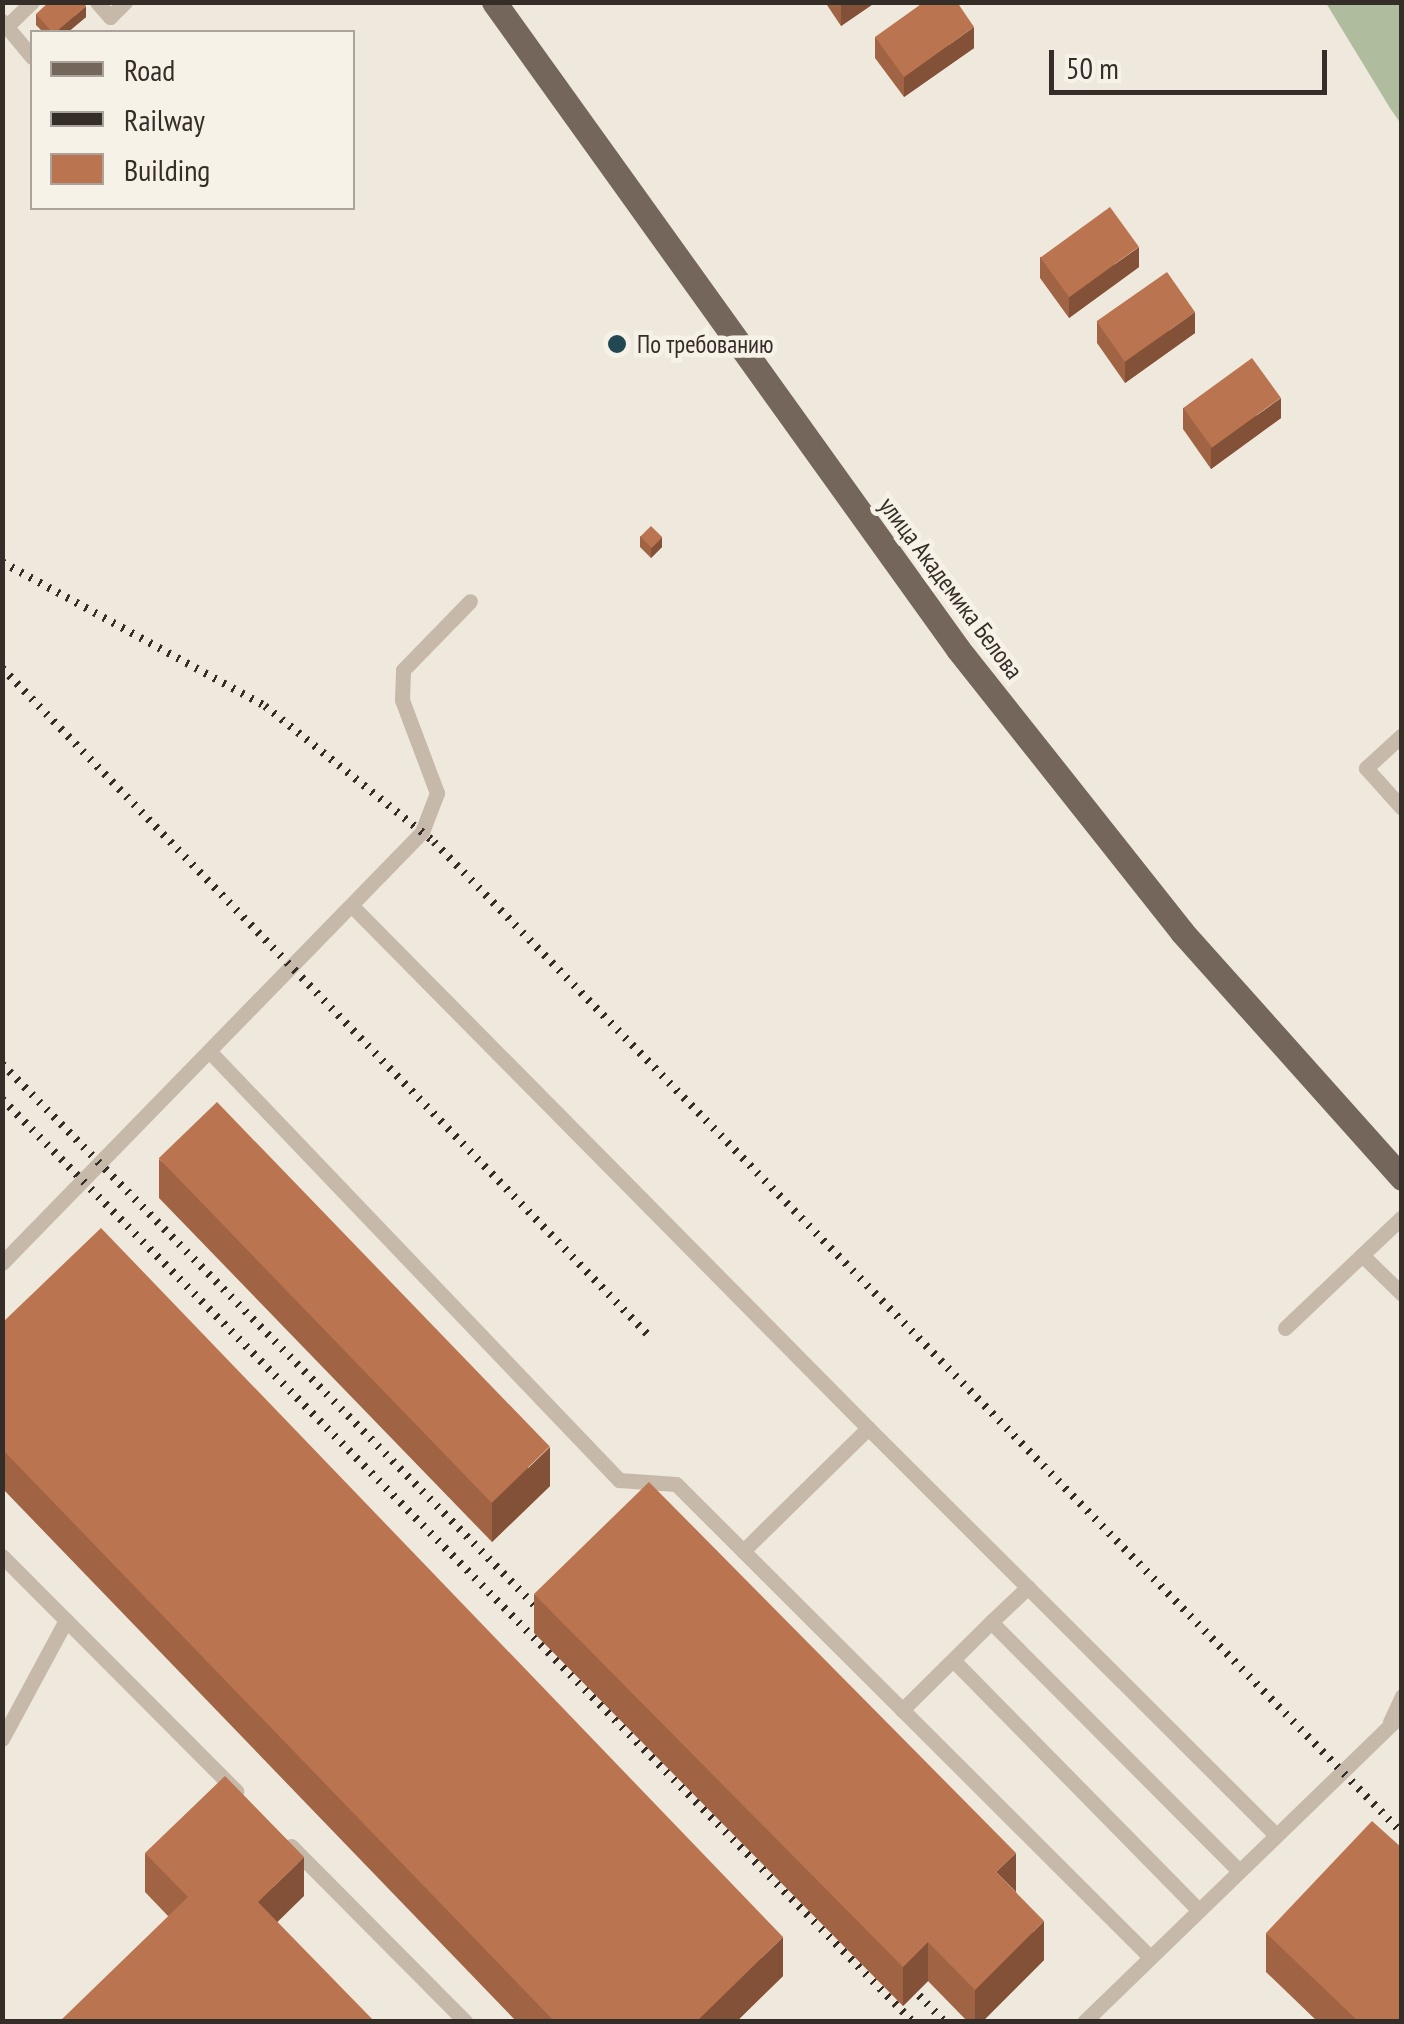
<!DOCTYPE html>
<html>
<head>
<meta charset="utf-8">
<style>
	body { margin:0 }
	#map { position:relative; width:1404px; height:2024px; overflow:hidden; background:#efe8dc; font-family:"PT Sans Narrow",sans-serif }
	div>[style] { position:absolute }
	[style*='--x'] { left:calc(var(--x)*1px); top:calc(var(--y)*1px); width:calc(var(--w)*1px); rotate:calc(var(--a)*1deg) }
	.green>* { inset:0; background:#afbc9d }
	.lane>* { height:15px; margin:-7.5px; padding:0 7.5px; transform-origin:7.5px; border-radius:7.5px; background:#c6b9a9 }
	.primary>* { height:25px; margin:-12.5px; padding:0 12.5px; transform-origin:12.5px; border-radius:12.5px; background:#74665b }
	.rail>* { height:8px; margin-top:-4px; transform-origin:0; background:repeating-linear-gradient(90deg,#342d28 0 2.5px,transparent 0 10.5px) }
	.wall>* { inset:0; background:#a06444 }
	.shaded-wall>* { inset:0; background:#825137 }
	.building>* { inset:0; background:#ba744f; transform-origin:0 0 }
	.dots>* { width:28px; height:28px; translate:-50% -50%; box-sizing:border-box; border:5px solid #f7f2e7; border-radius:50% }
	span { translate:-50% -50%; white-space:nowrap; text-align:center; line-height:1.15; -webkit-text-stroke:9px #f7f2e7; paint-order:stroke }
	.poi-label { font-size:25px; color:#342d28 }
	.left { translate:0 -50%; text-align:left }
	.street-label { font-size:25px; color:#342d28 }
	.frame { position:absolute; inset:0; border:5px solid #342d28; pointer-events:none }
	.legend { position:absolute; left:30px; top:30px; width:325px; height:180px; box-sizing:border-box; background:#f7f2e7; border:2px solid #a9a39b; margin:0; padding:12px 18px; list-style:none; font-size:30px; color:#342d28 }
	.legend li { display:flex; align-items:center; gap:20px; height:50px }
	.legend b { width:50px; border:2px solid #a9a39b }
	.scale { position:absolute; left:1049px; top:50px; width:278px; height:45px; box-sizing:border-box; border:5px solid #342d28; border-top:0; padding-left:12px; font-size:30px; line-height:35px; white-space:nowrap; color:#342d28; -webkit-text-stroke:8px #f7f2e7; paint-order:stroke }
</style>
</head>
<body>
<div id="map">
	<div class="green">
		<i style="clip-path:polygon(1326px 3px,1401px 3px,1401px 124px,1390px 108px)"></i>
	</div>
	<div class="lane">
		<i style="--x:97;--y:2;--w:20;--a:49"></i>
		<i style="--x:110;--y:17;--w:21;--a:-45"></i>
		<i style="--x:2;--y:21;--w:47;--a:50.2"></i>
		<i style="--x:7;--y:26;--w:35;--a:-44"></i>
		<i style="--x:1402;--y:735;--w:49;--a:137.5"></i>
		<i style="--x:1366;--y:768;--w:54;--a:48"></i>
		<i style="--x:353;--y:907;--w:733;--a:45.33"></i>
		<i style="--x:211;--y:1053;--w:591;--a:46.3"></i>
		<i style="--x:619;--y:1480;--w:57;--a:4"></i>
		<i style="--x:676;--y:1484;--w:670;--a:44.94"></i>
		<i style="--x:1362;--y:1255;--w:56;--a:44.3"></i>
		<i style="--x:2;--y:1263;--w:602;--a:-45.74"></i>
		<i style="--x:422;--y:832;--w:42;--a:-69"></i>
		<i style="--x:437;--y:793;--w:99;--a:-110.6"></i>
		<i style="--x:402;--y:700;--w:30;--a:-88"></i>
		<i style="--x:403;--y:670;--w:96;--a:-45.8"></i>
		<i style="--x:1285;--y:1328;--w:161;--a:-43.5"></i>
		<i style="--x:743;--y:1551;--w:175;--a:-44.5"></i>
		<i style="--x:868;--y:1428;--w:575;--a:44.93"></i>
		<i style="--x:2;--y:1556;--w:332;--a:45.1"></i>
		<i style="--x:1028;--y:1587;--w:51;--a:136.6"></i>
		<i style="--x:991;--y:1622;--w:350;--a:45.1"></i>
		<i style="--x:953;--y:1660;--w:349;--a:45.5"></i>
		<i style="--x:902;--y:1710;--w:125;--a:-44.7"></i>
		<i style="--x:1390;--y:1722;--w:29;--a:-65"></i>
		<i style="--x:2;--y:1739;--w:135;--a:-61.7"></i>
		<i style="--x:291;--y:1846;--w:248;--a:45.2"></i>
		<i style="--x:1084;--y:2022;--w:443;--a:-44.1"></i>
	</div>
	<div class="primary">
		<i style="--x:494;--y:2;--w:796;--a:54.35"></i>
		<i style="--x:958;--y:649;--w:361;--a:51.6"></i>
		<i style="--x:1182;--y:932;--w:330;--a:48.2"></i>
	</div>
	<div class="rail">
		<i style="--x:2;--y:562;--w:300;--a:28.7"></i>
		<i style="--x:265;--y:706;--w:217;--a:38.8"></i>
		<i style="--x:434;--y:842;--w:1385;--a:45.67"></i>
		<i style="--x:2;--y:668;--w:931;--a:45.91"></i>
		<i style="--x:2;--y:1064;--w:786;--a:45.46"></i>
		<i style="--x:2;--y:1099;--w:1297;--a:45.37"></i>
		<i style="--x:897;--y:1973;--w:69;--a:45.6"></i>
	</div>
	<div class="wall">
		<i style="clip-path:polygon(825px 2px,876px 2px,841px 26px)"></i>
		<i style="clip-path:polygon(36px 14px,86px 17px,68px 32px,43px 32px,36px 25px)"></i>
		<i style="clip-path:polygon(875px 37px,974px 48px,904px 97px,875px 58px)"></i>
		<i style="clip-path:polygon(1040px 257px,1139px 267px,1069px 318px,1040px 278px)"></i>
		<i style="clip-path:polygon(1097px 322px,1195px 333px,1125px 383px,1097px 343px)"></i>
		<i style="clip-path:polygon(1183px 408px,1281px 418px,1211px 469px,1183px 429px)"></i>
		<i style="clip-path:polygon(640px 536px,662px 547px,651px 558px,640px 547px)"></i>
		<i style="clip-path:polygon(159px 1159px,550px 1486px,492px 1542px,159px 1198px)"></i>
		<i style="clip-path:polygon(2px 1323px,783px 1976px,736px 2022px,517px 2022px,2px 1488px)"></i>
		<i style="clip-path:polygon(534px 1594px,1016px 1892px,1044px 1960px,982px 2022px,968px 2022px,928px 1981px,903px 2006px,534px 1633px)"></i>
		<i style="clip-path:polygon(145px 1853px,304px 1896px,168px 1916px,145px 1892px)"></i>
		<i style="clip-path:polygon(1266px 1933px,1402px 2022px,1318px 2022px,1266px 1972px)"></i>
	</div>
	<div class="shaded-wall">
		<i style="clip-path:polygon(845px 2px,876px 2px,841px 26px,841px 5px)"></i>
		<i style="clip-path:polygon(86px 6px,86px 17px,68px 32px,56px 32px)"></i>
		<i style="clip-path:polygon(974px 27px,974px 48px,904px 97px,904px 77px)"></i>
		<i style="clip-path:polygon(1139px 247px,1139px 267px,1069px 318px,1069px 297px)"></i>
		<i style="clip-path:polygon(1195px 312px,1195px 333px,1125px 383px,1125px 362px)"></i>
		<i style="clip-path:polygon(1281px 398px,1281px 418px,1211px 469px,1211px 448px)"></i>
		<i style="clip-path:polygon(662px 537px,662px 547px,651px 558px,651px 547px)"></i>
		<i style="clip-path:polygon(550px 1447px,550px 1486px,492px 1542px,492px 1503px)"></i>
		<i style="clip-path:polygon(1016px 1853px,1016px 1892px,996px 1872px)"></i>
		<i style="clip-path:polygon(304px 1857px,304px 1896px,258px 1941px,258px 1902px)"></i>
		<i style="clip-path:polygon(1044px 1921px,1044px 1960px,982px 2022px,975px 2022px,975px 1990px)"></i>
		<i style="clip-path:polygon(783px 1937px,783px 1976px,736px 2022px,696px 2022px)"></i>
		<i style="clip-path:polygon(928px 1942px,928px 1981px,903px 2006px,903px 1967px)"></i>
	</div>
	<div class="building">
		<i style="clip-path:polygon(49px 2px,83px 2px,86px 6px,56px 32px,52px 32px,36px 14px)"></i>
		<i style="clip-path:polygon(924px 2px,957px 2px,974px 27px,904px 77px,875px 37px)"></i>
		<i style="left:1110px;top:207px;width:49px;height:86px;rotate:54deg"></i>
		<i style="left:1167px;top:272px;width:49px;height:86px;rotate:55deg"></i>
		<i style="left:1252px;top:358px;width:49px;height:85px;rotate:54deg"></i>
		<i style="left:651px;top:526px;width:16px;height:15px;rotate:45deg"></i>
		<i style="left:217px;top:1102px;width:479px;height:81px;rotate:46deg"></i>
		<i style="clip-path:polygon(101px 1228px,783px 1937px,696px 2022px,555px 2022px,2px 1449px,2px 1323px)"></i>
		<i style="clip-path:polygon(649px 1482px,1016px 1853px,996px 1872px,1044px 1921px,975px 1990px,928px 1942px,903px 1967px,534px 1594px)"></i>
		<i style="clip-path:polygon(225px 1776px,304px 1857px,258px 1902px,375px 2022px,59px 2022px,188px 1897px,145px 1853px)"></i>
		<i style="clip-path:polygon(1372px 1821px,1402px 1848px,1402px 2022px,1359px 2022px,1266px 1933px)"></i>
	</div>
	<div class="dots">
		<i style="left:617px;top:344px;background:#224951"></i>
	</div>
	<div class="poi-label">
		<span class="left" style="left:637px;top:344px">По требованию</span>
	</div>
	<div class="street-label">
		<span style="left:951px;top:588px;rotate:53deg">улица Академика Белова</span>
	</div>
	<div class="frame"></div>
	<ul class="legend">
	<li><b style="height:12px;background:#74665b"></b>Road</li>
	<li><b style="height:12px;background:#342d28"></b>Railway</li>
	<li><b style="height:28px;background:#ba744f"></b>Building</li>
	</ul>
	<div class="scale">50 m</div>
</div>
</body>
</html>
